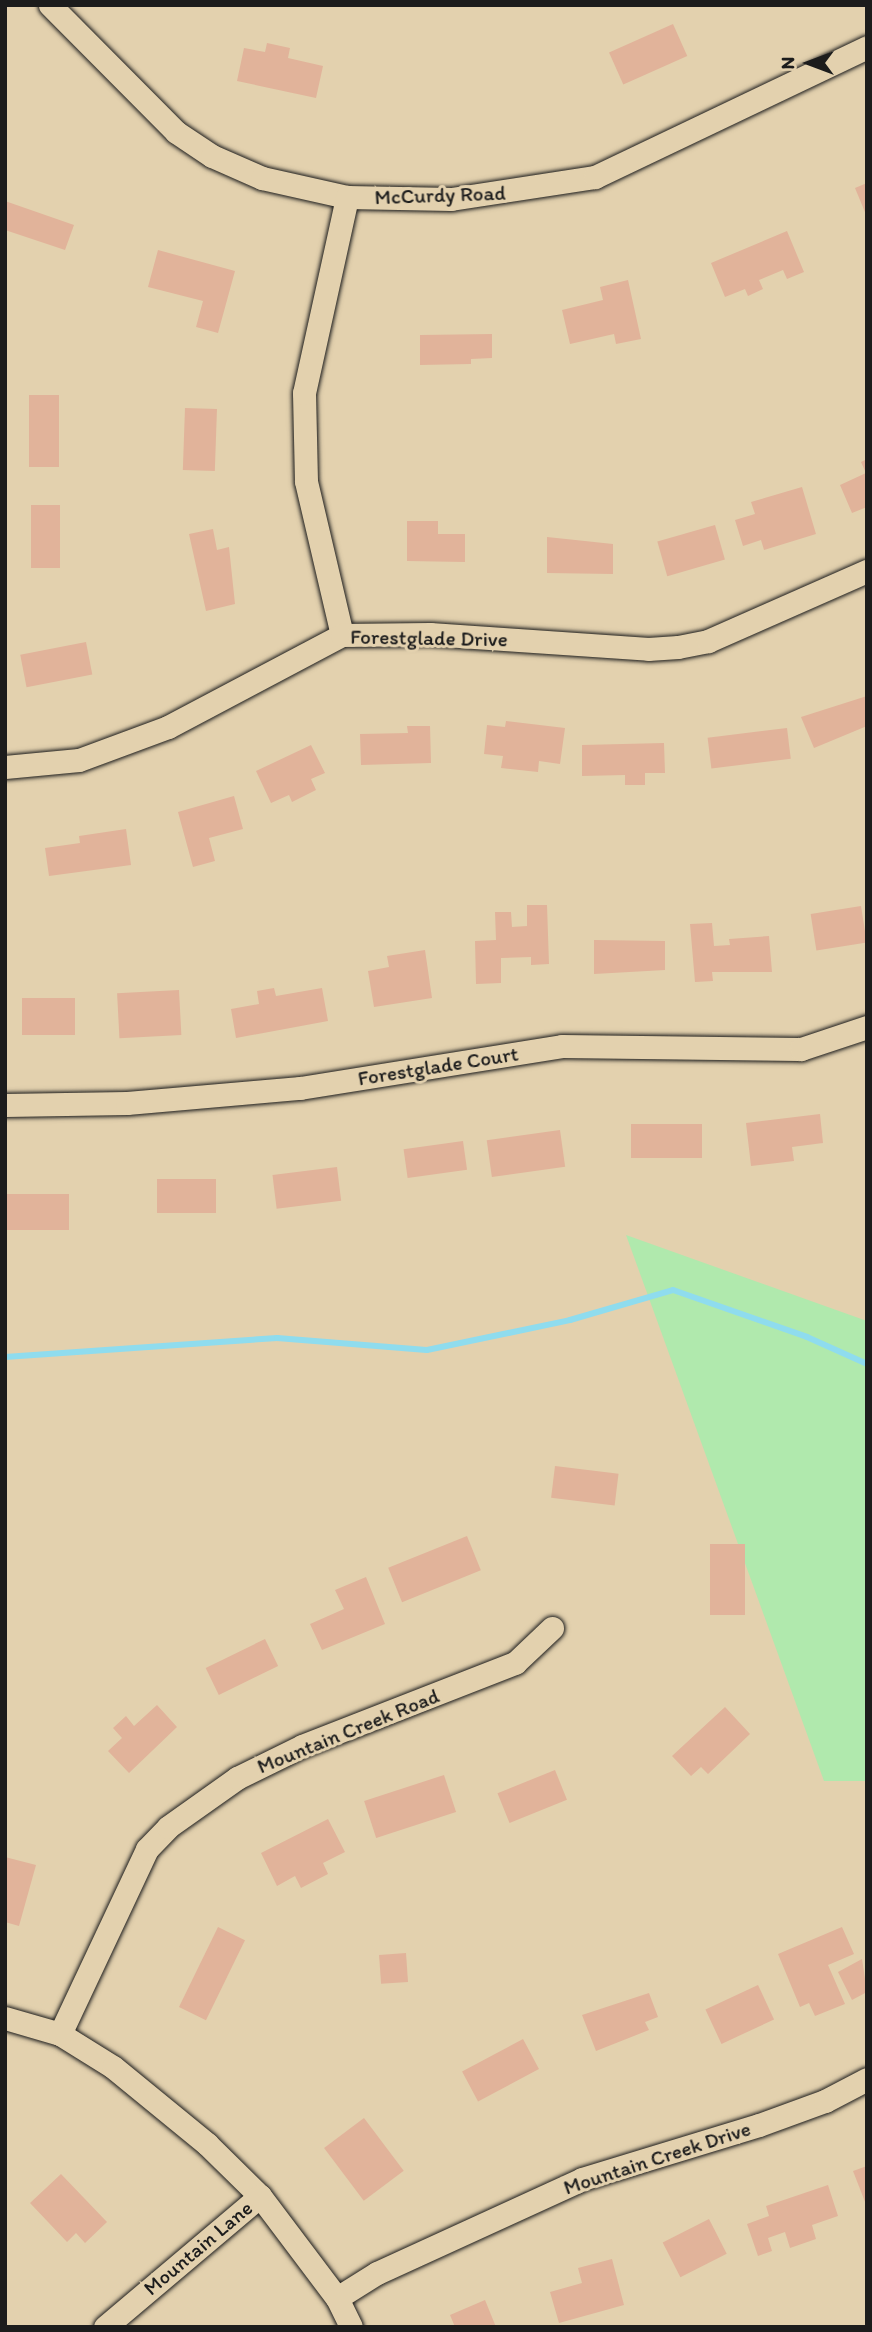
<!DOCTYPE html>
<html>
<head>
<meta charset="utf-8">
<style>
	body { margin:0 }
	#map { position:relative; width:872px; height:2332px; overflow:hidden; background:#e3d1ae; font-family:Itim,sans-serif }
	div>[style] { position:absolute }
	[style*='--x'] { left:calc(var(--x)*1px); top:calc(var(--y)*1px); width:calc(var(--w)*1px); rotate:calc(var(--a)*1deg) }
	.green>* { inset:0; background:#b0e9ad }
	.stream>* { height:6px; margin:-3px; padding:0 3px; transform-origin:3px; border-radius:3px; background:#8fdcee }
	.building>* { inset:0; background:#e1b39a; transform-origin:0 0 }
	.roads { filter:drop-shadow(0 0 2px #1c1c1c) drop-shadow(0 0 2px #1c1c1c) }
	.street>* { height:23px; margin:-11.5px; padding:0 11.5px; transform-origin:11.5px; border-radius:11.5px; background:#e3d1ae }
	span { translate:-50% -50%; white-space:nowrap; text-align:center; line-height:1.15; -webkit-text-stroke:6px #e3d1ae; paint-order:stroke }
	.street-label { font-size:21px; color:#1c1c1c }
	.frame { position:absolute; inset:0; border:7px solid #1c1c1c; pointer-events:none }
	.north { position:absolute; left:774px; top:28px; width:70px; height:70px; -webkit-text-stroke:5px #e3d1ae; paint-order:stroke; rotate:270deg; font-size:19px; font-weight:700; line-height:28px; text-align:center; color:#1c1c1c }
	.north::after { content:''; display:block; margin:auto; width:24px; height:32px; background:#1c1c1c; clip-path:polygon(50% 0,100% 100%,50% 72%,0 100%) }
</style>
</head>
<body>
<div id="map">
	<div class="green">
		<i style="clip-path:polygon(626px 1235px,867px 1321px,867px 1781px,824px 1781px)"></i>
	</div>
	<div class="stream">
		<i style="--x:5;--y:1357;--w:273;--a:-4"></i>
		<i style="--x:277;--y:1338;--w:150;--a:4.6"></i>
		<i style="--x:427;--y:1350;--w:146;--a:-11.8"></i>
		<i style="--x:570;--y:1320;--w:107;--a:-16.2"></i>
		<i style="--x:673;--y:1290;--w:142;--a:19.3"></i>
		<i style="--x:807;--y:1337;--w:66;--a:24.2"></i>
	</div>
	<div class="building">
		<i style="left:673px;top:24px;width:35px;height:70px;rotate:66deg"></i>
		<i style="clip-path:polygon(267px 43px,290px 48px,288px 58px,323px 66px,316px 98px,237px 81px,244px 48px,265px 52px)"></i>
		<i style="clip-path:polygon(867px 183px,867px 217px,855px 188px)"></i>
		<i style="clip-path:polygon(5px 201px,74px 225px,65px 250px,5px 230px)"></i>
		<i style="clip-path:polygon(787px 231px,804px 272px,787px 279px,783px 270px,759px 280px,763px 289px,748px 296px,745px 289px,725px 297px,711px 263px)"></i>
		<i style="clip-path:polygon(158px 250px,235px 271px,218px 333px,196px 327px,203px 301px,148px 287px)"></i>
		<i style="clip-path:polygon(628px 280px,641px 339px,616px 344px,614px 334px,570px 344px,562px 310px,603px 300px,600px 287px)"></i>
		<i style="clip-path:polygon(492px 334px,492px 358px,471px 359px,471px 364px,420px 365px,420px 335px)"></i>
		<i style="left:29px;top:395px;width:30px;height:72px"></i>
		<i style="left:185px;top:408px;width:32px;height:62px;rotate:2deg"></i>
		<i style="clip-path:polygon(867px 459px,867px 507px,852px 513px,840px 485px,866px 473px,861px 462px)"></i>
		<i style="clip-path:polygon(802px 487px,816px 534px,764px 550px,761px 540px,743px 546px,735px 520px,755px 514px,751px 502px)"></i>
		<i style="left:31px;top:505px;width:29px;height:63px"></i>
		<i style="clip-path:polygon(407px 521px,438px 521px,438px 534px,465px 534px,465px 562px,407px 561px)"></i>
		<i style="left:715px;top:525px;width:36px;height:60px;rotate:74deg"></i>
		<i style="clip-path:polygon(213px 529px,217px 550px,229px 547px,235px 604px,206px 611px,189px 534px)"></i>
		<i style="clip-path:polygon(547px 537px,613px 544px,613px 574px,547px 573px)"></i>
		<i style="left:86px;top:642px;width:33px;height:67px;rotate:79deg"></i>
		<i style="clip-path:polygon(867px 696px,867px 726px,814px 748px,801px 717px)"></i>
		<i style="clip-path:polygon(506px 721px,565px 728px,560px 764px,539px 761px,538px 772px,501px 768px,503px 756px,484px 754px,487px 725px,505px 727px)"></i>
		<i style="clip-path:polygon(407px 726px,430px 726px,431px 763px,361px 765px,360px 734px,408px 733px)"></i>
		<i style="left:787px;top:728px;width:31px;height:80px;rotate:83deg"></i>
		<i style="clip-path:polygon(664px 743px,665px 773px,645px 773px,645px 785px,625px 785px,625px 775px,582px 776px,582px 745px)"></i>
		<i style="clip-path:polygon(311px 745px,325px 773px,311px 779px,316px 790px,292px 802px,289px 795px,271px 803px,256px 771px)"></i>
		<i style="clip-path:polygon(234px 796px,243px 829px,209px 838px,215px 861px,193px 867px,178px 812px)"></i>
		<i style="clip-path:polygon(126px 829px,131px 865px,49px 876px,45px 848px,80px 843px,79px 836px)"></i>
		<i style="clip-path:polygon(527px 905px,547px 905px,549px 964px,531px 965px,531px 957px,501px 958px,501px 983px,476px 984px,475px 941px,496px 940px,495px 912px,511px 912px,512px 927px,527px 926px)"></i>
		<i style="left:861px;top:906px;width:37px;height:51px;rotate:81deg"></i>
		<i style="clip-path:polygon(712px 923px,714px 946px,730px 945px,729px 939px,769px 936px,772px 972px,712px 972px,713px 981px,695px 982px,690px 924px)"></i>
		<i style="clip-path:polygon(594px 940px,665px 941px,665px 970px,594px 974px)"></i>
		<i style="clip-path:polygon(425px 950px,432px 998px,374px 1007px,368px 971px,389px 967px,387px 956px)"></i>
		<i style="clip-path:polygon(274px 988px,276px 996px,322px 988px,328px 1021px,236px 1038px,231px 1009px,259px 1004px,257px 991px)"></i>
		<i style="left:179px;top:990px;width:45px;height:62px;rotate:87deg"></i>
		<i style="left:22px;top:998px;width:53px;height:37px"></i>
		<i style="clip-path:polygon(820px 1114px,823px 1143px,792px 1147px,794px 1161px,751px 1166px,746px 1123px)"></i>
		<i style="left:631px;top:1124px;width:71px;height:34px"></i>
		<i style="left:560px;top:1130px;width:37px;height:74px;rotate:82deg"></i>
		<i style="left:463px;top:1141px;width:29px;height:60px;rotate:82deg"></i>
		<i style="left:337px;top:1167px;width:34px;height:65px;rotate:83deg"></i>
		<i style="left:157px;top:1179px;width:59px;height:34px"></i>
		<i style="left:5px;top:1194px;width:64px;height:36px"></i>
		<i style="left:555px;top:1466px;width:64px;height:32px;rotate:7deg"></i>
		<i style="left:467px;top:1536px;width:37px;height:85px;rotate:68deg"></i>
		<i style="left:710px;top:1544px;width:35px;height:71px"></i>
		<i style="clip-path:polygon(366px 1577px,385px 1624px,322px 1650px,310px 1624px,344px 1609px,335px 1590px)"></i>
		<i style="left:265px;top:1639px;width:30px;height:66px;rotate:64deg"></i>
		<i style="clip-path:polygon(157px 1705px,177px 1727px,129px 1773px,108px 1751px,122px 1738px,113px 1728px,126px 1716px,134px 1726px)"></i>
		<i style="clip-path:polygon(725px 1707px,750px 1734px,708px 1774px,701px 1767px,691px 1776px,672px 1756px)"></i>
		<i style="left:555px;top:1770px;width:32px;height:62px;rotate:68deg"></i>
		<i style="left:444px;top:1775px;width:39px;height:84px;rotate:72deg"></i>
		<i style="clip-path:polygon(328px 1819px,345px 1852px,323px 1863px,328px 1874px,301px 1888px,295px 1876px,277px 1886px,261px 1853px)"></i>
		<i style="clip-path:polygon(5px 1857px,36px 1865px,19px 1926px,5px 1922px)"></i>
		<i style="left:218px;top:1927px;width:30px;height:89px;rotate:26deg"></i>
		<i style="clip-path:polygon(842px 1927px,854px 1954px,828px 1965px,845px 2004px,815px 2016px,809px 2003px,800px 2007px,778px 1954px)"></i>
		<i style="left:406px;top:1953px;width:29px;height:27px;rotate:86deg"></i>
		<i style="clip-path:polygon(862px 1959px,867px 1992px,852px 2000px,838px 1972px)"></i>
		<i style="left:758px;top:1985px;width:38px;height:58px;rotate:65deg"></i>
		<i style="clip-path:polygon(649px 1993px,658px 2017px,645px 2022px,649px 2030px,596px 2051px,582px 2015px)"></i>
		<i style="left:523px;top:2039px;width:34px;height:69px;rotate:62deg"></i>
		<i style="left:364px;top:2118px;width:66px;height:50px;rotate:53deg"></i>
		<i style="clip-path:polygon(867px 2166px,867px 2207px,853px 2171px)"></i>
		<i style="clip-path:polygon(61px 2174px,107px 2222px,85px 2243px,76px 2233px,67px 2242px,30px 2203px)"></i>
		<i style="clip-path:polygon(828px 2185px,838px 2216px,812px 2225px,816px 2239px,790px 2248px,785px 2232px,768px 2238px,772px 2251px,758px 2256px,747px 2224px,769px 2216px,766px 2206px)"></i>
		<i style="left:709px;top:2219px;width:39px;height:52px;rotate:63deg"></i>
		<i style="clip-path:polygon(612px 2259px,624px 2305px,559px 2323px,550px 2292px,582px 2283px,578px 2268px)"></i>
		<i style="clip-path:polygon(485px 2300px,496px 2327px,455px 2327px,450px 2315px)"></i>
	</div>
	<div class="roads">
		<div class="street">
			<i style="--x:50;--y:5;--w:179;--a:45.2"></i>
			<i style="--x:176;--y:132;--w:43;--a:33.7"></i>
			<i style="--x:212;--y:156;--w:55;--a:23.7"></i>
			<i style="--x:262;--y:178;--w:87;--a:12.6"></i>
			<i style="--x:347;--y:197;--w:104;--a:1.1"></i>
			<i style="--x:451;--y:199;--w:146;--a:-8.7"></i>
			<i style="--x:595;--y:177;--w:301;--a:-25.5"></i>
			<i style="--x:342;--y:635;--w:158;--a:-103.2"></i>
			<i style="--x:306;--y:481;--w:88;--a:-91.3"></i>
			<i style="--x:304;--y:393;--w:201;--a:-77.6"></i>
			<i style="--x:5;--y:767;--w:74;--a:-5.4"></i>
			<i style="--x:79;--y:760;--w:95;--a:-20.3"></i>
			<i style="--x:168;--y:727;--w:197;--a:-27.9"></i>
			<i style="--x:342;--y:635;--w:88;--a:-0.7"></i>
			<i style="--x:430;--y:634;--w:219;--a:3.9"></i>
			<i style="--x:648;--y:649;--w:30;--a:-4"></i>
			<i style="--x:678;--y:647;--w:31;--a:-11"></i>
			<i style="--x:708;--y:641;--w:174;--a:-23.8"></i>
			<i style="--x:5;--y:1105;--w:122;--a:-0.9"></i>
			<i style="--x:127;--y:1103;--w:174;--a:-5"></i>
			<i style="--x:300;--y:1088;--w:265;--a:-9.1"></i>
			<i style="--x:562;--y:1046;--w:239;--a:0.7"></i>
			<i style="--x:801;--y:1049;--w:70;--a:-18.4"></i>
			<i style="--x:5;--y:2018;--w:57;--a:16.2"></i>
			<i style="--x:60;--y:2034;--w:62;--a:31.9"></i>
			<i style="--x:113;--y:2067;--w:122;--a:39.3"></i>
			<i style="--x:207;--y:2144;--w:74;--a:44.5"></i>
			<i style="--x:260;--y:2196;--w:128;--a:53"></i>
			<i style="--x:337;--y:2298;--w:32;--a:64"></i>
			<i style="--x:60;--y:2034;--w:204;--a:-64.8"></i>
			<i style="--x:147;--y:1849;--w:30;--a:-46"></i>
			<i style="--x:168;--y:1827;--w:85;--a:-35.4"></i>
			<i style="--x:237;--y:1778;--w:72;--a:-26.2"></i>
			<i style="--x:302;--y:1746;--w:229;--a:-21.3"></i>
			<i style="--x:515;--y:1663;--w:51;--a:-43.4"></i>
			<i style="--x:337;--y:2298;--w:47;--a:-32"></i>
			<i style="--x:377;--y:2273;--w:226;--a:-24.6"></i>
			<i style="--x:582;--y:2179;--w:185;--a:-17"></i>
			<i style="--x:759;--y:2125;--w:70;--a:-20"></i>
			<i style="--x:825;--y:2101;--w:47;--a:-27.6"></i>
			<i style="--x:105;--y:2327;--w:203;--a:-40.2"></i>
		</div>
	</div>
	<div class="street-label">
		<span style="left:440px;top:195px;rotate:-2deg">McCurdy Road</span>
		<span style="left:429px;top:638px;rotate:1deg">Forestglade Drive</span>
		<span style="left:438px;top:1066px;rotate:-9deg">Forestglade Court</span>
		<span style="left:348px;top:1731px;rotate:-22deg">Mountain Creek Road</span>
		<span style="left:657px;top:2158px;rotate:-18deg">Mountain Creek Drive</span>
		<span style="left:198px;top:2248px;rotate:-40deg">Mountain Lane</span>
	</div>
	<div class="frame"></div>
	<div class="north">N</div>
</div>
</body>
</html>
